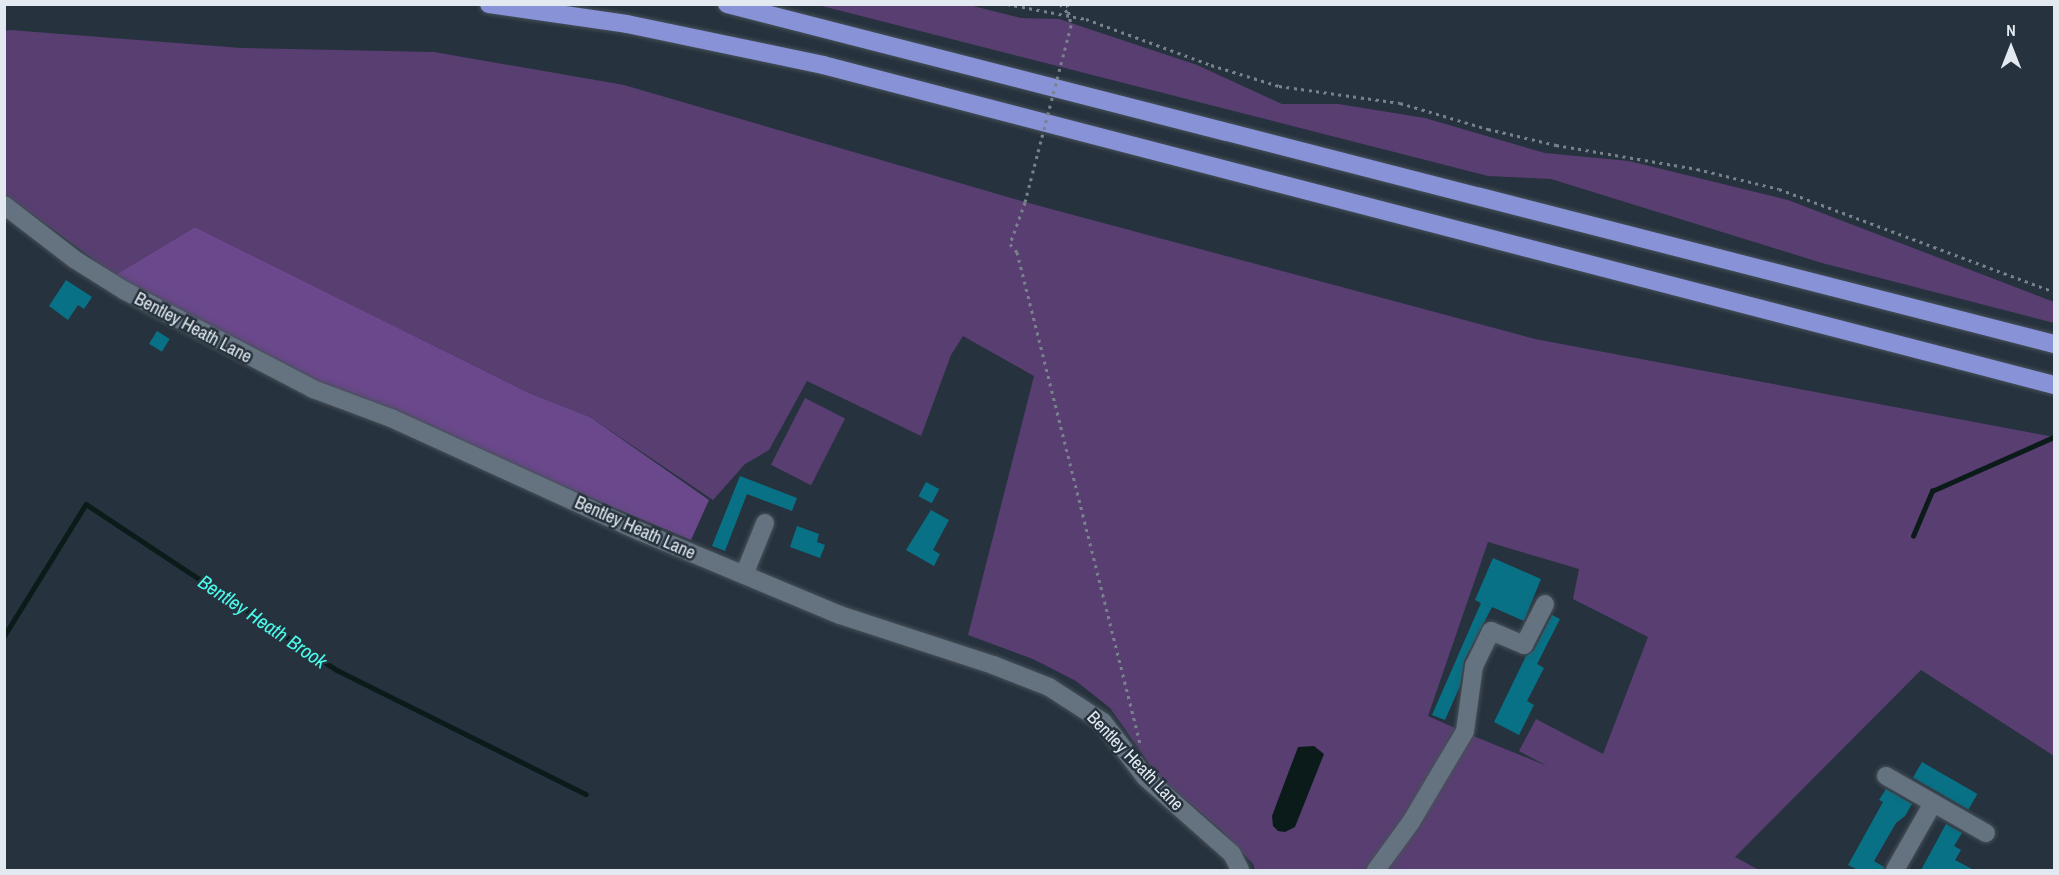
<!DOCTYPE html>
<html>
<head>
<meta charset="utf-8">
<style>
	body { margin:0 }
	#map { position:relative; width:2059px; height:875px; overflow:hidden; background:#26323d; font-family:"Archivo Narrow",sans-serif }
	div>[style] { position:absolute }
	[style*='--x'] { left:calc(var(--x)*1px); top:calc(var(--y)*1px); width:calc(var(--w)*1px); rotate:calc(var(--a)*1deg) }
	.green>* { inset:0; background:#593e72; transform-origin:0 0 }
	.forest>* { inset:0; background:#6a488b }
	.water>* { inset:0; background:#0b1b1a }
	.stream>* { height:4.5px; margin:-2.25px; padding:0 2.25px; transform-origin:2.25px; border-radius:2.25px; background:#0b1b1a }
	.building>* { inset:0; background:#087186; transform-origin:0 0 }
	.path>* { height:3px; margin-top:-1.5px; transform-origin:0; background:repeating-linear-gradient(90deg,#79828c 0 3px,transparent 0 7.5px) }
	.roads { filter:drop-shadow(0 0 2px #465059) drop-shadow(0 0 2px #465059) }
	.minor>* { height:18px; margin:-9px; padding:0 9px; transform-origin:9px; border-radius:9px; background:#65727f }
	.highway>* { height:18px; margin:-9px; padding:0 9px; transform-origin:9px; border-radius:9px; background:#8792d7 }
	.path-bridge>* { height:3px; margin-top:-1.5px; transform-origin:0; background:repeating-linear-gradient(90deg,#79828c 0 3px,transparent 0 7.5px) }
	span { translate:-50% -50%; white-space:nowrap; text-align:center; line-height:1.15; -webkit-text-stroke:5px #26323d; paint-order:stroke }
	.street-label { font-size:18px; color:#e2e9f0 }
	.water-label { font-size:20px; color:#4afbec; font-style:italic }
	.frame { position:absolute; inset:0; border:6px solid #e2e9f0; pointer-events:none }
	.north { position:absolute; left:1981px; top:18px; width:60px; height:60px; -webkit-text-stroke:4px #26323d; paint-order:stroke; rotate:0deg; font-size:16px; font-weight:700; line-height:24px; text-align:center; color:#e2e9f0 }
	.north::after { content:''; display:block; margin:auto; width:21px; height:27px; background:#e2e9f0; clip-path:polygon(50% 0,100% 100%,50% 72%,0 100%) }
</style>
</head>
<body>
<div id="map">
	<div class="green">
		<i style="clip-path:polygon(818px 5px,969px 5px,1021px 18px,1059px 19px,1197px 65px,1282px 104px,1338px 104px,1425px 118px,1545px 153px,1629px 161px,1788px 200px,2054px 302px,2054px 323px,1822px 263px,1551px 179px,1488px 176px)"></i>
		<i style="clip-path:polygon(10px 30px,241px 48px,434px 52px,624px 85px,1025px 202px,1535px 339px,2054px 437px,2054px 756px,1921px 670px,1735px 857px,1759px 870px,1382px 870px,1471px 735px,1547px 766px,1519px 751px,1536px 719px,1603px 754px,1648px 637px,1573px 599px,1579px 569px,1488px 542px,1428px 716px,1455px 728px,1395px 836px,1367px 870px,1255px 870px,1253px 864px,1222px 831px,1158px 776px,1110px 708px,1076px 681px,1033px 659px,968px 635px,1034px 376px,963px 336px,951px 355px,921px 436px,807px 381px,769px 450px,745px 464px,713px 500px,590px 417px,529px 393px,195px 227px,115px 275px,5px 194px,5px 31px)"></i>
		<i style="left:805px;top:398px;width:45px;height:75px;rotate:27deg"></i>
	</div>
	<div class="forest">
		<i style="clip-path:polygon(195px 227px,529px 393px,590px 417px,709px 500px,691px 540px,486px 454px,430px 426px,320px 384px,210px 330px,115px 275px)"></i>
	</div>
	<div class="water">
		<i style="clip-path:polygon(1314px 746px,1324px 754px,1295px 827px,1285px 832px,1278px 831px,1273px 826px,1272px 816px,1298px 747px)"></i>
	</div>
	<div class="stream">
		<i style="--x:1913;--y:536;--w:49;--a:-67.1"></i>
		<i style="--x:1932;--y:491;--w:133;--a:-23.9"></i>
		<i style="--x:4;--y:636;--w:155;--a:-58.2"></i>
		<i style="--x:86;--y:504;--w:301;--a:33.5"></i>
		<i style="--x:337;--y:670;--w:278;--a:26.5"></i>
	</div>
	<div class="building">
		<i style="clip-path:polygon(66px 280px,92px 297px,84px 309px,78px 305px,68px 320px,49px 306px)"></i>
		<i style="left:157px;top:331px;width:15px;height:15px;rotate:32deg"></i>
		<i style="clip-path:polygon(740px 476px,797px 498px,792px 511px,747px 494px,725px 551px,712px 546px)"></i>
		<i style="left:926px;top:482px;width:15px;height:16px;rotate:28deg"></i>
		<i style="clip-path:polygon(931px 510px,949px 520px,933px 550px,940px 554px,934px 566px,906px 550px)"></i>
		<i style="clip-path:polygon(797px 526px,819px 534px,817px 542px,825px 545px,820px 558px,790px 547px)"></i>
		<i style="clip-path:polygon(1493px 558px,1541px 579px,1524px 621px,1492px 607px,1464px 661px,1460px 686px,1445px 720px,1432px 715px,1481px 603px,1475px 600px)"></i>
		<i style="clip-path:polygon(1552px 615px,1560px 619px,1537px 664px,1544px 668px,1527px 701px,1534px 705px,1519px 735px,1494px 722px,1526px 656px,1534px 650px)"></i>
		<i style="left:1922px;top:762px;width:64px;height:18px;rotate:30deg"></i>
		<i style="clip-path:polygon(1886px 789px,1912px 804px,1905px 816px,1896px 823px,1874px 861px,1884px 867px,1884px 870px,1858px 870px,1848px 865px,1883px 802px,1879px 800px)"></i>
		<i style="clip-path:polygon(1946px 824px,1962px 833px,1954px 846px,1961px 850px,1955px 860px,1974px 870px,1921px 870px)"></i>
	</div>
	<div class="path">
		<i style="--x:1007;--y:4;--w:80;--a:10.8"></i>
		<i style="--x:1086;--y:19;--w:133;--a:20.2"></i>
		<i style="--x:1211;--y:65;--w:71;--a:17.2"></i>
		<i style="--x:1279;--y:86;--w:122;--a:8"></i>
		<i style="--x:1400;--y:103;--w:92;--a:16.5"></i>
		<i style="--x:1488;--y:129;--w:70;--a:13.2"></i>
		<i style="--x:1556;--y:145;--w:143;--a:9.7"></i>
		<i style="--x:1697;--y:169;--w:84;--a:13.7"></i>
		<i style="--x:1779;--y:189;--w:294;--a:20.5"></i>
		<i style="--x:1060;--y:4;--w:11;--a:49"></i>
		<i style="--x:1067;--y:4;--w:21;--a:79"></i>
		<i style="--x:1025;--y:202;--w:45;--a:109.7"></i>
		<i style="--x:1010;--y:244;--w:11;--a:49"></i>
		<i style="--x:1017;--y:252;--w:506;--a:75.94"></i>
	</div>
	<div class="roads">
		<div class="minor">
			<i style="--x:4;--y:205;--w:88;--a:37.6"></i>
			<i style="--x:74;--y:259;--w:60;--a:32.1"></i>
			<i style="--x:125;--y:291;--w:212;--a:27.5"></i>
			<i style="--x:313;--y:389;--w:83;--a:20.4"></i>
			<i style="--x:391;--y:418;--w:273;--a:24.5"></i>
			<i style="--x:639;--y:531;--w:218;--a:22.7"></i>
			<i style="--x:840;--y:615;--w:161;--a:18.1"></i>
			<i style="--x:993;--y:665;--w:60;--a:21.4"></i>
			<i style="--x:1049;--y:687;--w:64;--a:32.9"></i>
			<i style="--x:1103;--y:722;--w:69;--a:52.6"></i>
			<i style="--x:1145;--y:777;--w:116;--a:41.5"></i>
			<i style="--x:1232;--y:854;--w:18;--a:63"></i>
			<i style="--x:744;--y:575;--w:56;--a:-68"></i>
			<i style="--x:1886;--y:776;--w:115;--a:29.7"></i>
			<i style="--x:1376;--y:870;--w:59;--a:-53.9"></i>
			<i style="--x:1411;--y:822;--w:106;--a:-59.3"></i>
			<i style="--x:1465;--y:731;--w:66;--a:-82.1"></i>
			<i style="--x:1474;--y:666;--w:39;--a:-64"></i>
			<i style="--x:1491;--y:631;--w:36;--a:23"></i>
			<i style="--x:1524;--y:645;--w:46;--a:-62.9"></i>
			<i style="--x:1895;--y:870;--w:77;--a:-60.4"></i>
		</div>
		<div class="highway">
			<i style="--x:489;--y:4;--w:139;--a:8.2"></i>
			<i style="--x:627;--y:24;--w:200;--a:11.8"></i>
			<i style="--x:823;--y:65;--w:1272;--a:14.57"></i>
			<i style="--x:727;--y:4;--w:1370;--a:14.37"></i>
		</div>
	</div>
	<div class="path-bridge">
		<i style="--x:1025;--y:202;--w:183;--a:-75.4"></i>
	</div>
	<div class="street-label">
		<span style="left:193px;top:328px;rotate:28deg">Bentley Heath Lane</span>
		<span style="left:635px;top:528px;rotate:24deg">Bentley Heath Lane</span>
		<span style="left:1135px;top:761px;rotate:46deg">Bentley Heath Lane</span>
	</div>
	<div class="water-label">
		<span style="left:263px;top:621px;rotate:34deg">Bentley Heath Brook</span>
	</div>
	<div class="frame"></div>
	<div class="north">N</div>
</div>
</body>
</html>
